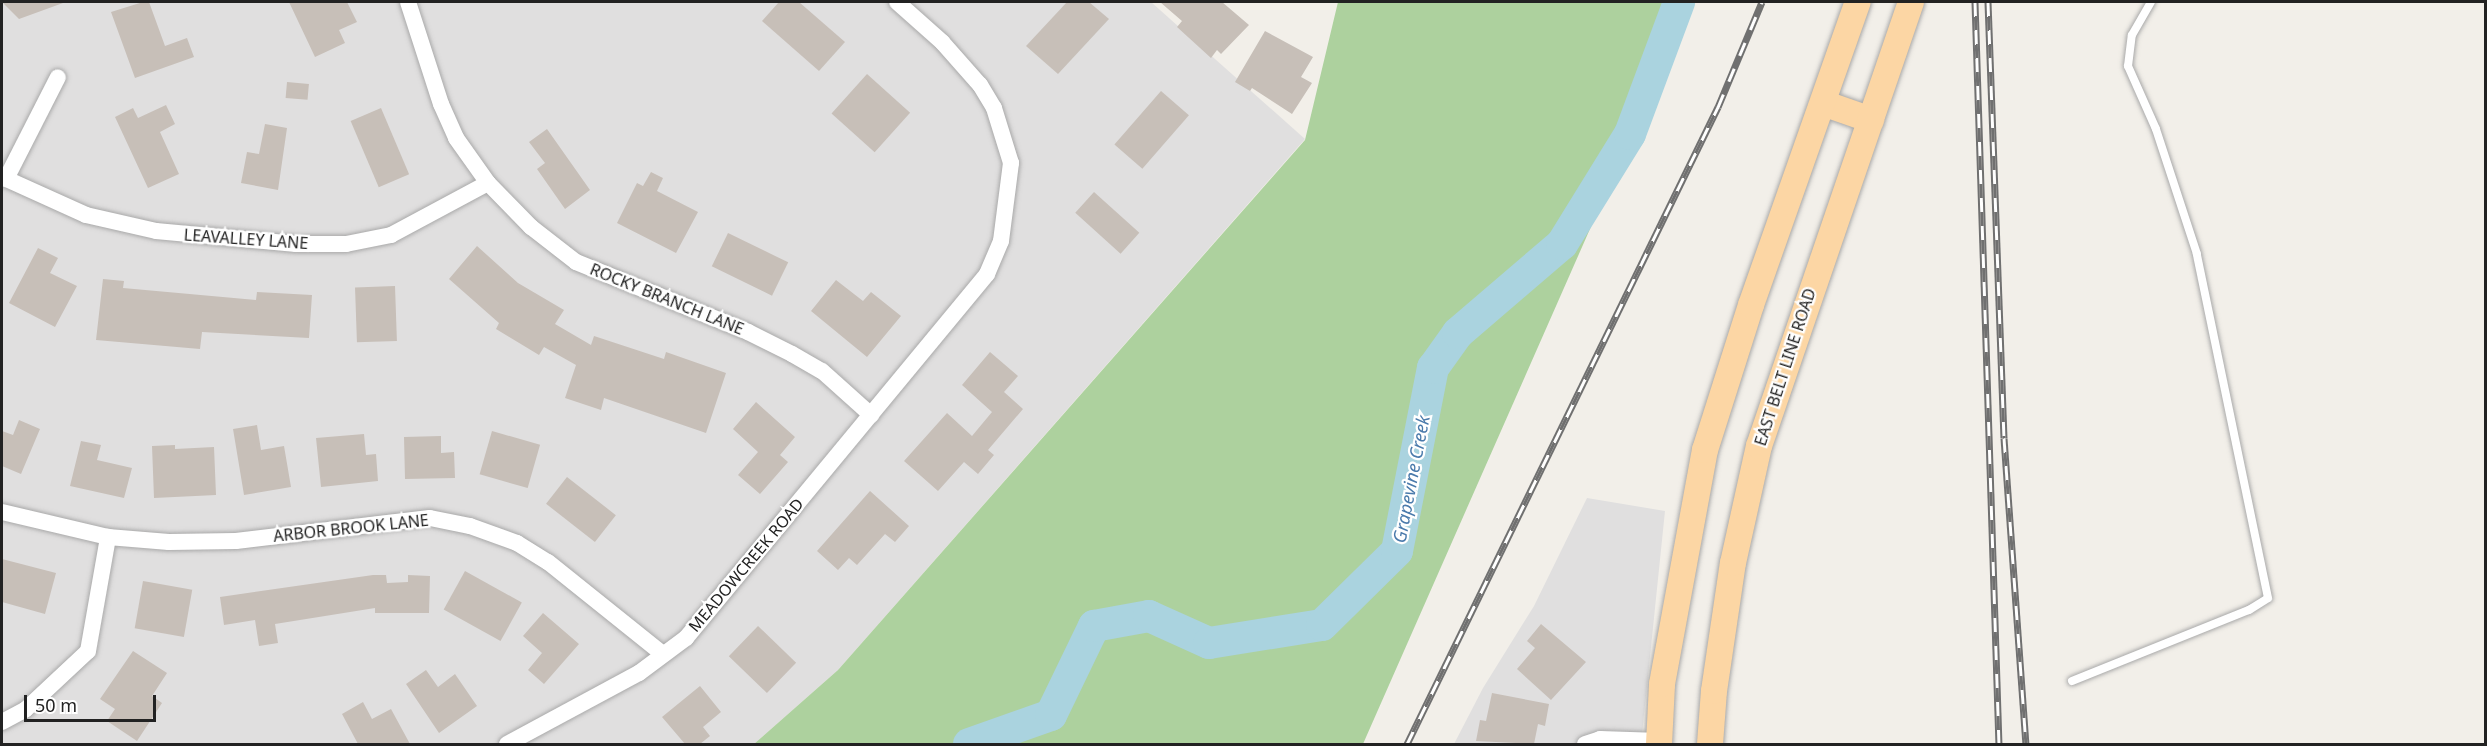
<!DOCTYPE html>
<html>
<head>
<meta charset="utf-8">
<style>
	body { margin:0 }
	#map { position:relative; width:2487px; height:746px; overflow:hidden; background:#f2efe9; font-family:"Noto Sans",sans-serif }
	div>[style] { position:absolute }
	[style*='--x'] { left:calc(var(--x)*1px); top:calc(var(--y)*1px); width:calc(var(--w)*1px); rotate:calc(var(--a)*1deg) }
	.residential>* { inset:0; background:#e0dfdf }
	.forest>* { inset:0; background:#add19e }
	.river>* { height:32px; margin:-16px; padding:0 16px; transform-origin:16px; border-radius:16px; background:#aad3df }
	.building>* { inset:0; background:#c7bfb8; transform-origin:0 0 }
	.roads { filter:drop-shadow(0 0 2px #a9a9a9) drop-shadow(0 0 2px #a9a9a9) }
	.lane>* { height:8px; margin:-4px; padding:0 4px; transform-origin:4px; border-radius:4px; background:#fff }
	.street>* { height:16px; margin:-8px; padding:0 8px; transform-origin:8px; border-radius:8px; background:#fff }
	.primary>* { height:26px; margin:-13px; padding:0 13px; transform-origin:13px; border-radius:13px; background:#fcd6a4 }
	.rail>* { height:7px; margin-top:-3.5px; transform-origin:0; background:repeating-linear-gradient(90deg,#fff 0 14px,#707070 0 28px); box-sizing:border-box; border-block:2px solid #707070 }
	span { translate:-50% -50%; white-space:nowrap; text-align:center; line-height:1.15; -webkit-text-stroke:4.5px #fff; paint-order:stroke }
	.street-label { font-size:16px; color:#222 }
	.water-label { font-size:18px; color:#4a7aab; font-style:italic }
	.frame { position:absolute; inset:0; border:3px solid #222; pointer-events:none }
	.scale { position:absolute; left:24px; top:695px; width:132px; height:27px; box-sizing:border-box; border:3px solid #222; border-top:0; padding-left:8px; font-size:18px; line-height:21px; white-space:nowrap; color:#222; -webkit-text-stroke:4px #fff; paint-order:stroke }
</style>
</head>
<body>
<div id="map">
	<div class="residential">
		<i style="clip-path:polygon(2px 2px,1151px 2px,1305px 139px,838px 670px,754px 744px,2px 744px)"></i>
		<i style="clip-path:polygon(1587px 498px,1665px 511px,1641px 744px,1454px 744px,1483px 688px,1534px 606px)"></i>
	</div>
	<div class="forest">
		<i style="clip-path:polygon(1338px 2px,1690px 2px,1363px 744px,754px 744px,838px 670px,1305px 140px)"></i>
	</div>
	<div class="river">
		<i style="--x:969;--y:744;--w:87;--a:-19.5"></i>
		<i style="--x:1051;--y:715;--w:99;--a:-64.2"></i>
		<i style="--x:1094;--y:626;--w:56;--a:-10.3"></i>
		<i style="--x:1149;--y:616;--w:66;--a:24.2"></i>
		<i style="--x:1209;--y:643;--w:114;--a:-9.1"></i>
		<i style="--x:1322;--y:625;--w:105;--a:-44.6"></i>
		<i style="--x:1397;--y:551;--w:187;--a:-78.9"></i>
		<i style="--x:1433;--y:368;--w:43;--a:-54.5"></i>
		<i style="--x:1458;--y:333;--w:137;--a:-40.6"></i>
		<i style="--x:1562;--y:244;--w:129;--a:-58.3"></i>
		<i style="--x:1630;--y:134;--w:141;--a:-69.6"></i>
	</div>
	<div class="building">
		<i style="clip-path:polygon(2px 2px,62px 2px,63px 3px,19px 19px)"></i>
		<i style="clip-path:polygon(143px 2px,149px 2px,165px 46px,187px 38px,194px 57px,135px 78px,111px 12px)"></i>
		<i style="clip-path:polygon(289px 2px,347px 2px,357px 22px,339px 30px,345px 43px,315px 57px)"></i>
		<i style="clip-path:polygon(779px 2px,799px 2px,845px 42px,819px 71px,762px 21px)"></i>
		<i style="clip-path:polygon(1067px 2px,1089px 2px,1109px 19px,1058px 74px,1026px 46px)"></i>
		<i style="clip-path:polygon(1160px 2px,1222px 2px,1249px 25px,1221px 54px,1217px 50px,1211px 58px,1177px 27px,1182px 21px)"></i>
		<i style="clip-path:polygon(1265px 31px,1313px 57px,1301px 77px,1312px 83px,1292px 114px,1252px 88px,1250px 91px,1235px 82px)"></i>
		<i style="left:867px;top:74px;width:58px;height:53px;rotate:42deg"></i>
		<i style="left:287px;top:82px;width:22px;height:16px;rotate:5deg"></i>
		<i style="left:1161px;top:91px;width:37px;height:71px;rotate:41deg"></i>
		<i style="clip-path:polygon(166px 105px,175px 124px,160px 132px,179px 174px,148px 188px,115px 117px,133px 108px,138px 118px)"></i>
		<i style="left:381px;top:108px;width:72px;height:33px;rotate:67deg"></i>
		<i style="clip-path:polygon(265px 124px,287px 128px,278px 190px,241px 183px,247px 152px,259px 154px)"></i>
		<i style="clip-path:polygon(547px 129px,590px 190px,565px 209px,537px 169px,545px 163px,529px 142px)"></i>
		<i style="clip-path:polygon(651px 172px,663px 178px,657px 191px,698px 212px,676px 253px,617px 223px,637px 183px,643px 186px)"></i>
		<i style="left:1094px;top:192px;width:61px;height:28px;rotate:42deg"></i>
		<i style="left:728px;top:233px;width:67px;height:37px;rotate:26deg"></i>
		<i style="clip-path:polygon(477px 246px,518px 283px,564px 310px,555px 324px,591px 345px,594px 336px,664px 359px,666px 352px,726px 373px,706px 433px,604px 398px,601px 410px,565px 398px,576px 365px,544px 347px,539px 355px,496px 329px,499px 323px,449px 279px)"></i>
		<i style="clip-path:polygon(38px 248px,58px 258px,50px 273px,77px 286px,55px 327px,9px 303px)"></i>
		<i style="clip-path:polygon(103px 279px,124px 281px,123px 288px,256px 300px,257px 292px,312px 295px,309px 338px,202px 332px,200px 349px,96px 340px)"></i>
		<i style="clip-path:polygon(836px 280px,863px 301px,871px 292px,901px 316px,867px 357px,811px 311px)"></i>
		<i style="left:395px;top:286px;width:55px;height:40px;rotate:88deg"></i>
		<i style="clip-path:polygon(990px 352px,1018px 376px,1004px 392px,1023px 409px,988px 450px,994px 455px,978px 474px,964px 462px,938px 491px,904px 461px,947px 413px,972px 436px,992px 412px,962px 385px)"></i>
		<i style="clip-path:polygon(756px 402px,795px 437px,780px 455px,788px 462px,760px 494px,738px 475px,758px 452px,733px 429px)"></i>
		<i style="clip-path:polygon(19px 420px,40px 429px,21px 474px,2px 466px,2px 431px,13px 435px)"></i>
		<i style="clip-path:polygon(257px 425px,261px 450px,284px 446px,291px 487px,244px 495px,233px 429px)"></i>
		<i style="left:492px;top:431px;width:50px;height:45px;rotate:16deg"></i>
		<i style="clip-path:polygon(364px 434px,366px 455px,376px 454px,378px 481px,321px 487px,316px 438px)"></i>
		<i style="clip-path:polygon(441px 436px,441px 453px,454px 452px,455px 478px,405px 479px,404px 437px)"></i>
		<i style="clip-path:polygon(81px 441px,101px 445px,97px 460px,132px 468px,124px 498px,70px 486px)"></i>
		<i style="clip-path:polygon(175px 445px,175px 449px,214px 447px,216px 495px,154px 498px,152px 446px)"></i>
		<i style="left:567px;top:477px;width:62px;height:34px;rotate:38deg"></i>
		<i style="clip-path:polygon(870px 491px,909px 526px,895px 542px,885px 534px,857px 565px,849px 558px,838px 570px,817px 551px)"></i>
		<i style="clip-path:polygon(2px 559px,56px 573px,45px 614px,2px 602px)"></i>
		<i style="left:465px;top:571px;width:65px;height:44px;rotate:29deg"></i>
		<i style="clip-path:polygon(373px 575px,386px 575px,387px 583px,408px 582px,408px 575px,430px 576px,429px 613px,375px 613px,375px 608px,275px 624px,278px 643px,259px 646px,255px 620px,224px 625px,220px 597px)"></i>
		<i style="left:143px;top:581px;width:50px;height:48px;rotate:10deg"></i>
		<i style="clip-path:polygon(543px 613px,579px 644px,544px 684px,528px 670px,542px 653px,523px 636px)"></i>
		<i style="clip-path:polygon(1541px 624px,1586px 662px,1551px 700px,1517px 669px,1535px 648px,1527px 641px)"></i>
		<i style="left:758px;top:626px;width:53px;height:42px;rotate:44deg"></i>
		<i style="clip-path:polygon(133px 651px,167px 673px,152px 696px,162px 703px,137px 741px,107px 721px,115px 709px,100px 699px)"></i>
		<i style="clip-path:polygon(426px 670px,438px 687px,455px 674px,477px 706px,439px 733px,406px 684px)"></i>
		<i style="clip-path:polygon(700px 686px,721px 712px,703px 727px,710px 736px,700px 744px,685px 744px,662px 717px)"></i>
		<i style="clip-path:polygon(1492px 693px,1549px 704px,1545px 726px,1538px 724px,1534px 744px,1476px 741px,1480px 720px,1486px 721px)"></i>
		<i style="clip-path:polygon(363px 702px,372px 719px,391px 709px,410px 744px,358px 744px,342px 714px)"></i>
	</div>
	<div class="roads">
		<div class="lane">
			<i style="--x:2072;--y:681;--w:191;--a:-21.9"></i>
			<i style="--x:2249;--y:610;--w:22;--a:-32"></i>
			<i style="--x:2268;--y:598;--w:351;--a:-101.7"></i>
			<i style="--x:2197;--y:254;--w:132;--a:-108.2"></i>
			<i style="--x:2156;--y:129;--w:69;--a:-114"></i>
			<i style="--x:2128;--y:66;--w:31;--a:-83"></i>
			<i style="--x:2132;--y:35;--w:38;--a:-60"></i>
		</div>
		<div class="street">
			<i style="--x:408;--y:2;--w:107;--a:72.1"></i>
			<i style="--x:441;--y:104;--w:37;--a:66"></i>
			<i style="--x:456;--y:138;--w:55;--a:54.6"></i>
			<i style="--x:488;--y:183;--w:62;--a:45.7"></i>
			<i style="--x:531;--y:227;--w:57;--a:37.9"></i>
			<i style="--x:576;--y:262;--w:186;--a:22.1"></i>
			<i style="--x:748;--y:332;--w:49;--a:26.6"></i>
			<i style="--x:792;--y:354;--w:34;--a:30"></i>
			<i style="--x:822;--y:371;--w:66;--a:41.9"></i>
			<i style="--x:2;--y:177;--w:92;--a:24.3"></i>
			<i style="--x:86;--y:215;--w:72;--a:12.9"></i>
			<i style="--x:156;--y:231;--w:141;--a:5.3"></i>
			<i style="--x:296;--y:244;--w:50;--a:0"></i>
			<i style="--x:346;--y:244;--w:46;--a:-11.3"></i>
			<i style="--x:391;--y:235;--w:110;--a:-28.2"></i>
			<i style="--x:6;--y:179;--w:114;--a:-63"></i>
			<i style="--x:2;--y:512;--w:109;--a:13.3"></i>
			<i style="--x:108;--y:537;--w:61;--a:4.7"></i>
			<i style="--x:169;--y:542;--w:67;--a:-0.9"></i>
			<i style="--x:236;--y:541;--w:195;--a:-6.8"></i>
			<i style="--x:430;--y:518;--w:41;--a:11.3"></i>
			<i style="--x:470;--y:526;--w:50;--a:19.9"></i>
			<i style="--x:517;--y:543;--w:36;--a:32"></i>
			<i style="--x:548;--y:562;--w:147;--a:38.7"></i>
			<i style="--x:2;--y:722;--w:26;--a:-28"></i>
			<i style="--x:25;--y:710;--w:86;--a:-43.1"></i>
			<i style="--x:88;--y:651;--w:116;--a:-80"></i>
			<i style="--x:507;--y:744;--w:150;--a:-28.3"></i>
			<i style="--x:639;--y:673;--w:59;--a:-36.7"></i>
			<i style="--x:686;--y:638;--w:472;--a:-50.4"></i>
			<i style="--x:987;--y:274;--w:36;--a:-67"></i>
			<i style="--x:1001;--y:241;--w:79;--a:-82.7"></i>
			<i style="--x:1011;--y:163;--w:58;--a:-107.2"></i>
			<i style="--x:994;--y:108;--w:27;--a:-121"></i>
			<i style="--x:980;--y:85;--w:57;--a:-131.5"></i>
			<i style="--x:942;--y:42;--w:60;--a:-138.4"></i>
			<i style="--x:1585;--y:744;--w:16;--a:-18"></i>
			<i style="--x:1600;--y:739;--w:60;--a:1.9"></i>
		</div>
		<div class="primary">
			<i style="--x:1823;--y:103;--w:51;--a:19.5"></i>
			<i style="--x:1659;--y:744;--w:60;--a:-87.1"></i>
			<i style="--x:1662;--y:684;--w:238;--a:-79.6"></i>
			<i style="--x:1705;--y:450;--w:152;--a:-72.4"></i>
			<i style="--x:1751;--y:305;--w:321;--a:-70.6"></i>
			<i style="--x:1710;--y:744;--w:53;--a:-85.7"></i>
			<i style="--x:1714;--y:691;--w:129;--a:-81.6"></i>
			<i style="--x:1733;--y:563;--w:120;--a:-77.5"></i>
			<i style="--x:1759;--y:446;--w:469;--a:-71.1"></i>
		</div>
	</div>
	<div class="rail">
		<i style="--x:1975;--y:2;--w:742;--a:88.15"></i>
		<i style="--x:1988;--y:2;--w:436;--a:87.9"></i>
		<i style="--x:2004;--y:438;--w:307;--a:85.9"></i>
		<i style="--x:1407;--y:744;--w:709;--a:-63.98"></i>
		<i style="--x:1718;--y:107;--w:114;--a:-67.3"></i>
	</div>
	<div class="street-label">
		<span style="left:246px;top:239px;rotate:4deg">LEAVALLEY LANE</span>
		<span style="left:667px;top:299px;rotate:22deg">ROCKY BRANCH LANE</span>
		<span style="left:1785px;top:367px;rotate:-72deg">EAST BELT LINE ROAD</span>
		<span style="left:351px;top:528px;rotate:-6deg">ARBOR BROOK LANE</span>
		<span style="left:746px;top:565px;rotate:-50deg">MEADOWCREEK ROAD</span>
	</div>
	<div class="water-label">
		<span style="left:1411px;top:479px;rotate:-79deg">Grapevine Creek</span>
	</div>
	<div class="frame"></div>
	<div class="scale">50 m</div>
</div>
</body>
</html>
